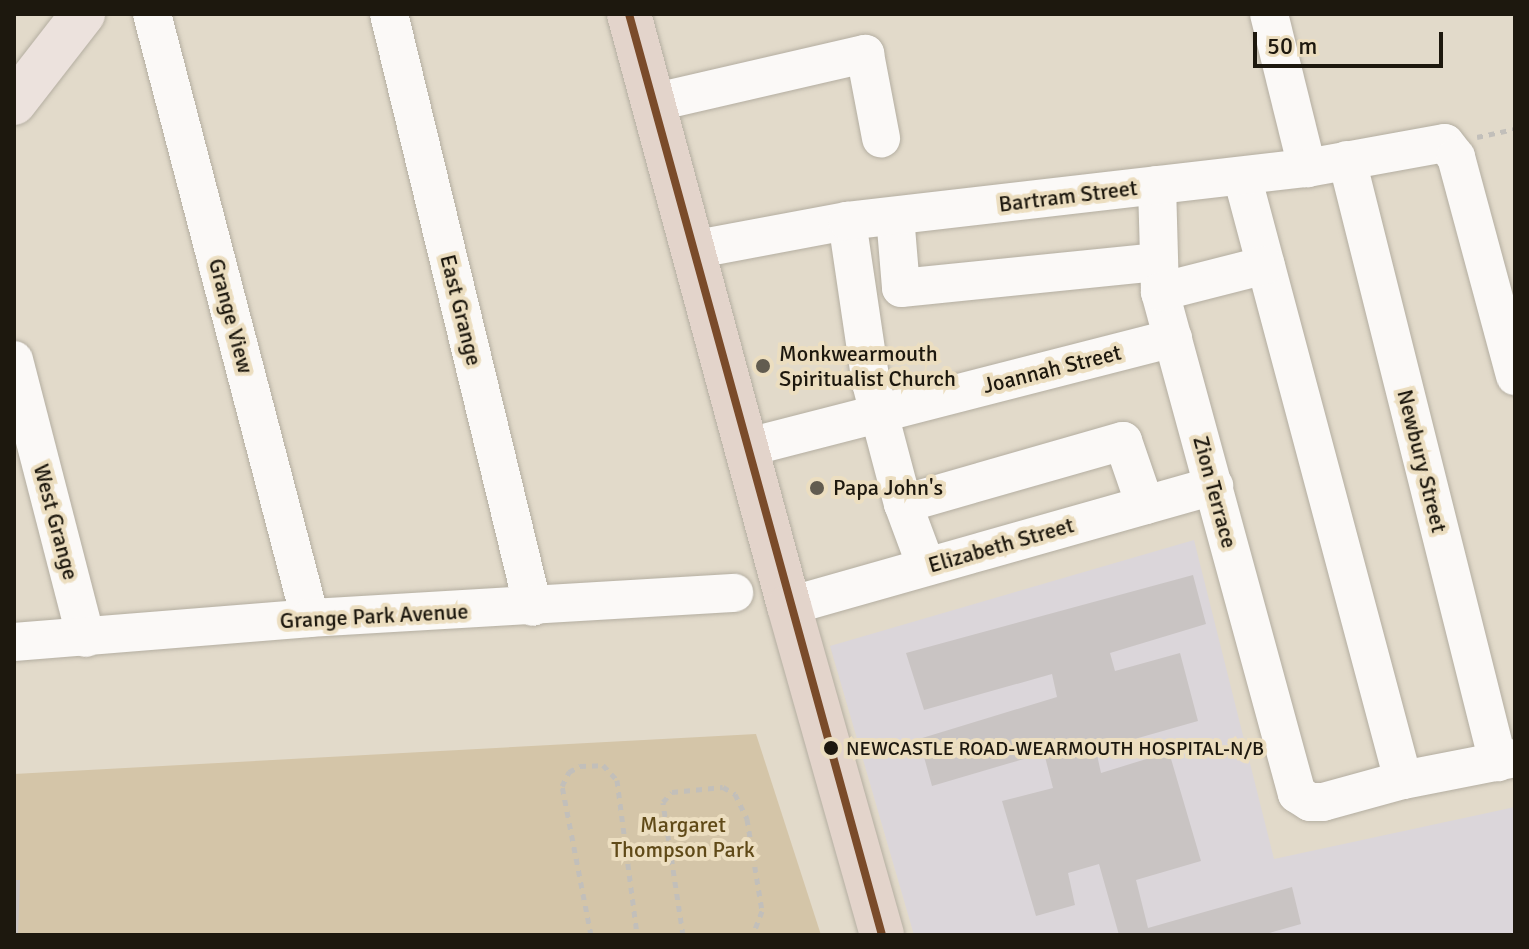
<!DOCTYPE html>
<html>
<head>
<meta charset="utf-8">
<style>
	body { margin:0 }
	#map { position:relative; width:1529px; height:949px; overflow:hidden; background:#e2daca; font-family:Signika,sans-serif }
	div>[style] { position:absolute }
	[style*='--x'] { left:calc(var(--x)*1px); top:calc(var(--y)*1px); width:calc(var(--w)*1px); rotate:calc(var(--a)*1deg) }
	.medical>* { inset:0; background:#dbd6da }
	.green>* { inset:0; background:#d4c5a8 }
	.building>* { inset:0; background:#c9c4c3 }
	.path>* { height:5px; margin-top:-2.5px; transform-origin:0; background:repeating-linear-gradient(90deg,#c2bfba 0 6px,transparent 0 12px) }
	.roads { filter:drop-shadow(0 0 2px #b4aea1) drop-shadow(0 0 2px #b4aea1) }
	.minor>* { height:38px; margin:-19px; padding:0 19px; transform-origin:19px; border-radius:19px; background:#fbf9f7 }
	.major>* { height:44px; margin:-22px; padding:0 22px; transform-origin:22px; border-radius:22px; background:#ece2dd }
	.highway>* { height:44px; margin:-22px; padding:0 22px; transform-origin:22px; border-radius:22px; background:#e3d4cb }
	.bus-1>* { height:8px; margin:-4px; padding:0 4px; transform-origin:4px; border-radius:4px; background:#7a4b2a }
	.dots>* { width:22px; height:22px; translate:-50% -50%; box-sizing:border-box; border:4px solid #ecdec0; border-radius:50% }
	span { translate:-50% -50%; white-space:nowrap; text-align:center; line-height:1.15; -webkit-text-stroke:8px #ecdec0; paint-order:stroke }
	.bus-label { font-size:20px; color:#1d180e }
	.left { translate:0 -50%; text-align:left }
	.street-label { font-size:22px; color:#1d180e }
	.poi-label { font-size:22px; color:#1d180e }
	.park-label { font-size:22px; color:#604a18 }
	.frame { position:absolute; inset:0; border:16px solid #1d180e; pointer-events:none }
	.scale { position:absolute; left:1253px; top:32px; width:190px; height:36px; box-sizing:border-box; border:4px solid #1d180e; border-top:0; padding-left:10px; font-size:24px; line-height:28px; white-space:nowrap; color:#1d180e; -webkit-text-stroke:6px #ecdec0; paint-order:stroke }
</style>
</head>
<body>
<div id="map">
	<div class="medical">
		<i style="clip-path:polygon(1194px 540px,1274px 859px,1515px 807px,1515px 935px,914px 935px,830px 646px)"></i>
	</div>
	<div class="green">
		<i style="clip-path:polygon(756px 734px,821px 935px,14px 935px,14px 774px)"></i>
	</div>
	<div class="building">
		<i style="clip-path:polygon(1193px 575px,1206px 624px,1110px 653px,1115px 671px,1180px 653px,1198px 721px,1096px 750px,1101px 773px,1169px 752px,1201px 861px,1136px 880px,1148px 928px,1292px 887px,1301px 924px,1262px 935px,1119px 935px,1099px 864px,1068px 873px,1075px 905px,1036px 916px,1002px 801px,1053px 788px,1044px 753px,932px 786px,919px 739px,1057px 697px,1052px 674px,924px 710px,906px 653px)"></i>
		<i style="clip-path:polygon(14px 880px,20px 880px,18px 935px,14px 935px)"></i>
	</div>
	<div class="path">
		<i style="--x:1477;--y:137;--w:39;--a:-12"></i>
		<i style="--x:591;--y:935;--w:152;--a:-101"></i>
		<i style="--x:562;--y:786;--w:16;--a:-63"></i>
		<i style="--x:569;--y:772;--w:13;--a:-29"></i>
		<i style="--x:580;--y:766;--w:23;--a:-2"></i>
		<i style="--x:603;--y:765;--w:21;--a:47"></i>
		<i style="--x:617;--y:780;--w:156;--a:82.6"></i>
		<i style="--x:683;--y:935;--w:134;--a:-98.6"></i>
		<i style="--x:663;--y:802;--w:13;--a:-48"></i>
		<i style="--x:672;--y:792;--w:51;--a:-5.6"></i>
		<i style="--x:723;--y:787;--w:14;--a:30"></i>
		<i style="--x:735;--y:794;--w:28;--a:64"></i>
		<i style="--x:747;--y:819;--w:93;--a:80.7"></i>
		<i style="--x:762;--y:911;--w:26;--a:111"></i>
	</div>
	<div class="roads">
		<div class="minor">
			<i style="--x:152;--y:14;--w:624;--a:75.34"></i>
			<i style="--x:389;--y:14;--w:610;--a:76.35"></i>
			<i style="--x:1269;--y:14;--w:159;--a:76.1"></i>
			<i style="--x:652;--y:103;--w:219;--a:-13"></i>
			<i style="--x:865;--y:54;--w:86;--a:79.2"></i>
			<i style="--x:1347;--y:160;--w:621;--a:75.92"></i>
			<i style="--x:1242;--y:176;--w:625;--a:75.07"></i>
			<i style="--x:1157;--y:185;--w:107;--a:88.4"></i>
			<i style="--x:1160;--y:292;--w:520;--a:74.74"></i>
			<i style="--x:1297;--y:794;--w:15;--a:32"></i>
			<i style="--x:1310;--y:802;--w:13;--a:0"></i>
			<i style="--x:1323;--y:802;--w:83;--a:-15.4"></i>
			<i style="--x:1403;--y:780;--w:114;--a:-11.1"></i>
			<i style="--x:895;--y:216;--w:72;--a:85.2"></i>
			<i style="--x:901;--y:288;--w:259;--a:-5.8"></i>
			<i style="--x:847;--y:221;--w:164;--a:81.6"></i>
			<i style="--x:871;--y:383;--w:125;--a:75.2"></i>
			<i style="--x:903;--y:504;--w:66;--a:69.6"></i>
			<i style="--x:692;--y:250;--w:158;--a:-10.6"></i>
			<i style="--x:847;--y:221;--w:463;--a:-6.6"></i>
			<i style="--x:1307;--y:168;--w:140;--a:-10.3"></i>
			<i style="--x:1445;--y:143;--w:18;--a:52"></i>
			<i style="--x:1456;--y:157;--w:227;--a:74.9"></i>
			<i style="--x:1160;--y:292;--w:109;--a:-14.3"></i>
			<i style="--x:14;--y:360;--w:287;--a:75.5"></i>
			<i style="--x:745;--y:448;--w:442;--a:-14.4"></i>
			<i style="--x:903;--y:504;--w:229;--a:-16"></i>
			<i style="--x:1123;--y:441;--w:68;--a:71"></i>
			<i style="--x:789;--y:606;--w:442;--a:-15.8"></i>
			<i style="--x:14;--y:642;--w:297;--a:-4.6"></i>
			<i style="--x:310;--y:618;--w:425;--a:-3.4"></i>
		</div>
		<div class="major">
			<i style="--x:14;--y:103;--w:113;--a:-52.2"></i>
		</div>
		<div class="highway">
			<i style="--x:629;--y:14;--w:613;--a:74.88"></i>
			<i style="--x:789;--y:606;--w:342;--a:74.2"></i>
		</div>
	</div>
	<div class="bus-1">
		<i style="--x:629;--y:14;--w:955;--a:74.64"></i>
	</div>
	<div class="dots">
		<i style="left:763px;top:366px;background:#625c50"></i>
		<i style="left:817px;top:488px;background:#625c50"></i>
		<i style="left:831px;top:748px;background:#1d180e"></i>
	</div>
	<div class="bus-label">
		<span class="left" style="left:846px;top:748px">NEWCASTLE ROAD-WEARMOUTH HOSPITAL-N/B</span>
	</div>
	<div class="street-label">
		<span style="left:1068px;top:196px;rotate:-7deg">Bartram Street</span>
		<span style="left:461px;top:310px;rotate:76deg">East Grange</span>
		<span style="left:231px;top:316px;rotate:75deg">Grange View</span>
		<span style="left:1052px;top:369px;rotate:-14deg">Joannah Street</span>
		<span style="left:1422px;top:461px;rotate:76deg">Newbury Street</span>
		<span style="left:1215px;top:492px;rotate:75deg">Zion Terrace</span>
		<span style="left:56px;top:522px;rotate:75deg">West Grange</span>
		<span style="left:1001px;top:545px;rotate:-16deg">Elizabeth Street</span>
		<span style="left:374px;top:616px;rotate:-3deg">Grange Park Avenue</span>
	</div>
	<div class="poi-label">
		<span class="left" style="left:779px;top:366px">Monkwearmouth<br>Spiritualist Church</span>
		<span class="left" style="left:833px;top:488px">Papa John's</span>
	</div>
	<div class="park-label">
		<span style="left:683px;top:837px">Margaret<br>Thompson Park</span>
	</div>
	<div class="frame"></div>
	<div class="scale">50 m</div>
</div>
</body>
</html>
